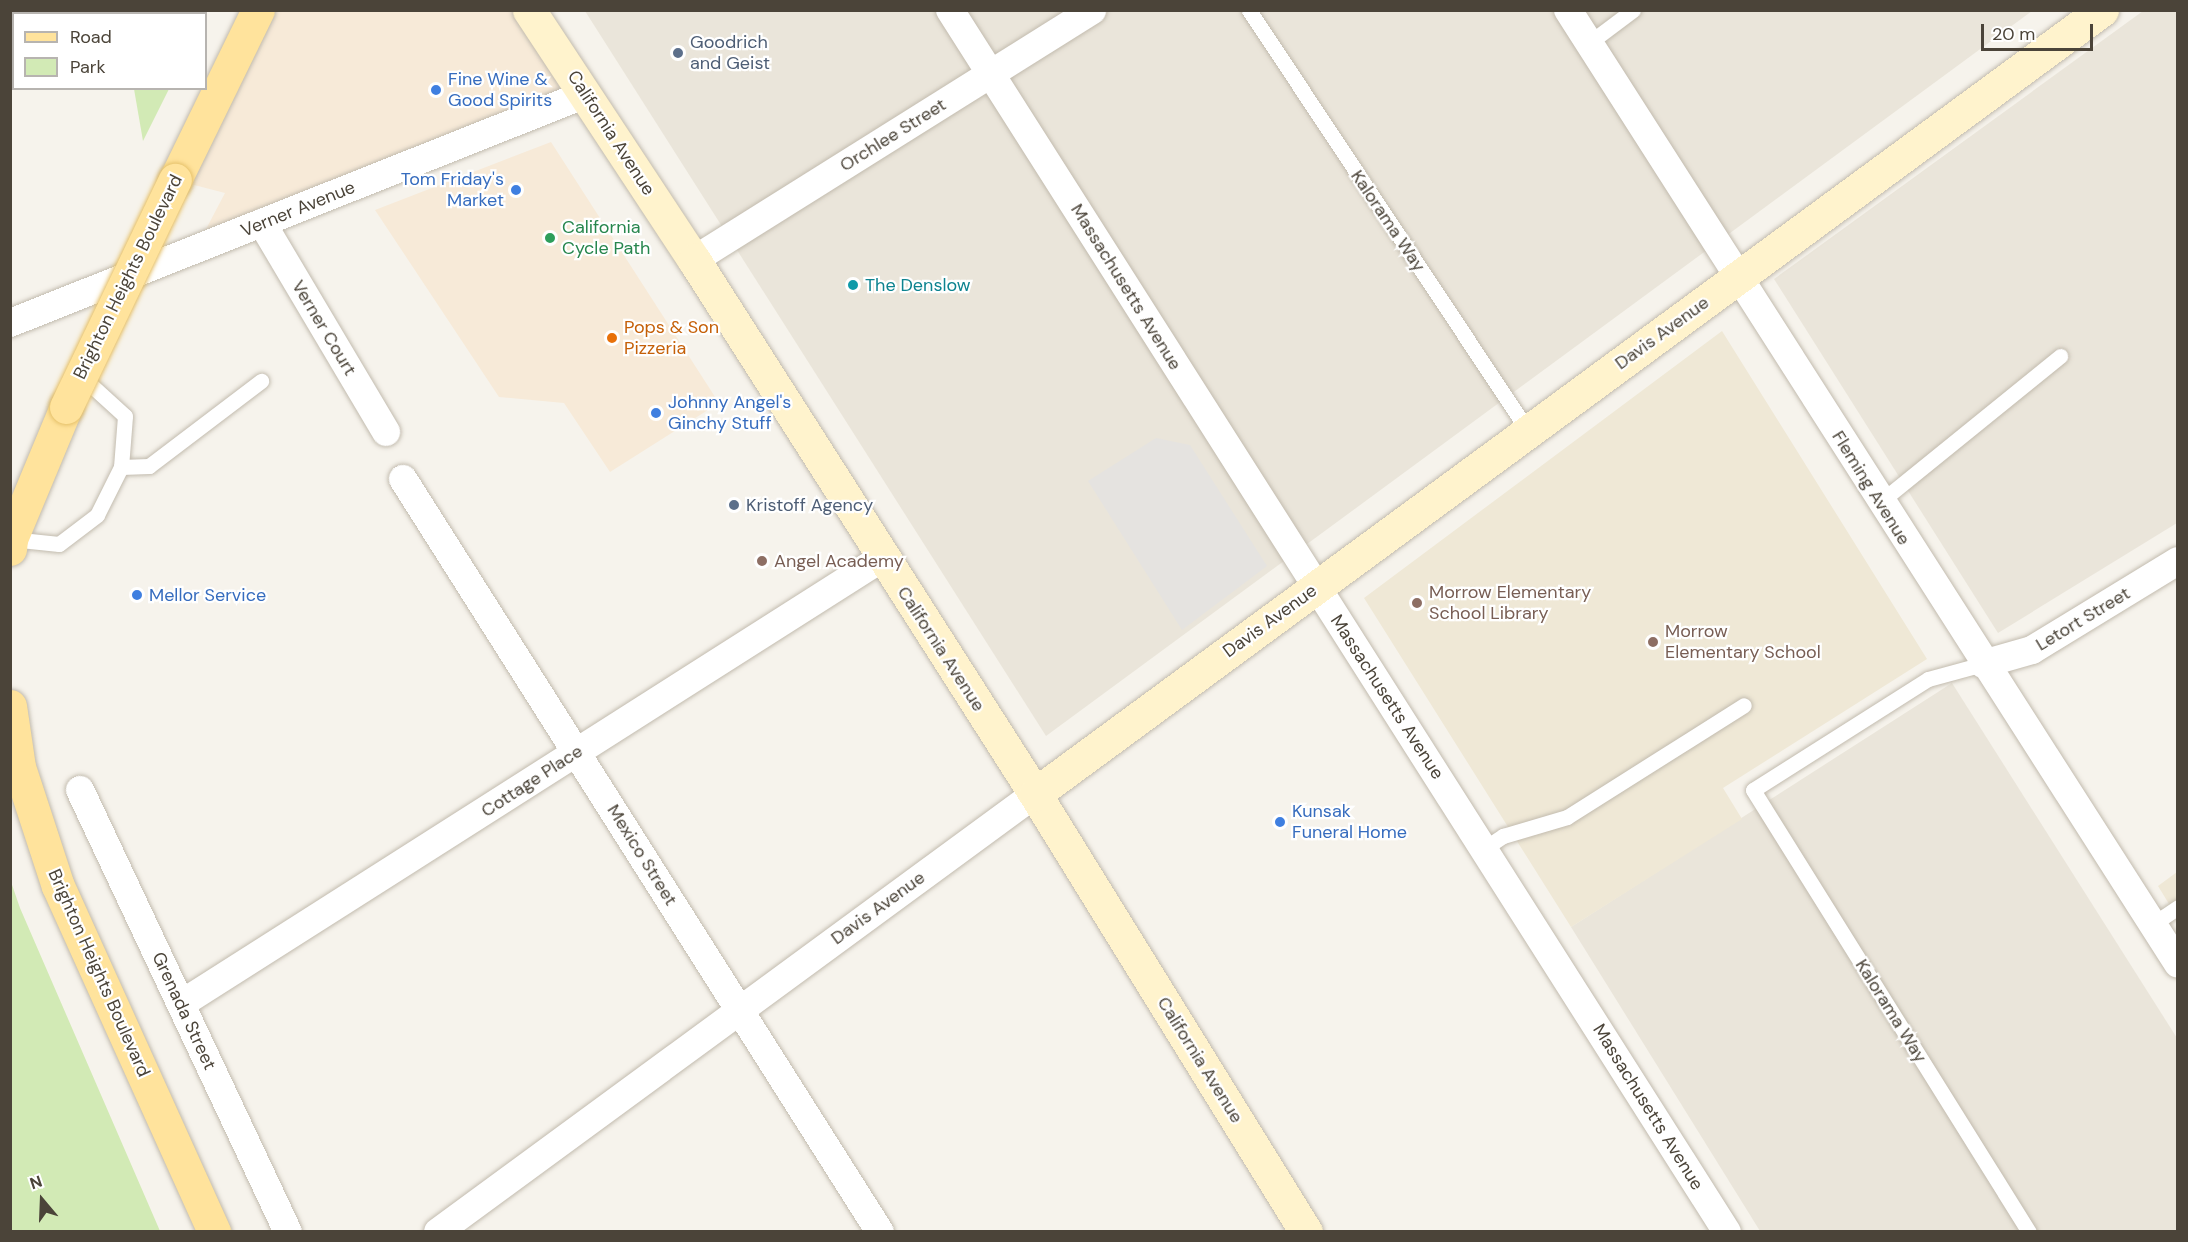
<!DOCTYPE html>
<html>
<head>
<meta charset="utf-8">
<style>
	body { margin:0 }
	#map { position:relative; width:2188px; height:1242px; overflow:hidden; background:#f6f3ec; font-family:"DM Sans",sans-serif }
	div>[style] { position:absolute }
	[style*='--x'] { left:calc(var(--x)*1px); top:calc(var(--y)*1px); width:calc(var(--w)*1px); rotate:calc(var(--a)*1deg) }
	.residential>* { inset:0; background:#eae5da }
	.commercial>* { inset:0; background:#f7ead8 }
	.education>* { inset:0; background:#efe8d6 }
	.green>* { inset:0; background:#d2eab5 }
	.parking>* { inset:0; background:#e5e3e0 }
	.roads { filter:drop-shadow(0 0 2px #c2bbae) drop-shadow(0 0 2px #c2bbae) }
	.lane>* { height:15px; margin:-7.5px; padding:0 7.5px; transform-origin:7.5px; border-radius:7.5px; background:#fff }
	.street>* { height:28px; margin:-14px; padding:0 14px; transform-origin:14px; border-radius:14px; background:#fff }
	.secondary>* { height:33px; margin:-16.5px; padding:0 16.5px; transform-origin:16.5px; border-radius:16.5px; background:#fff3cd }
	.primary>* { height:33px; margin:-16.5px; padding:0 16.5px; transform-origin:16.5px; border-radius:16.5px; background:#ffe39c }
	.bridges { filter:drop-shadow(0 0 2px #e6c16a) drop-shadow(0 0 2px #e6c16a) }
	.primary-bridge>* { height:33px; margin:-16.5px; padding:0 16.5px; transform-origin:16.5px; border-radius:16.5px; background:#ffe39c }
	.dots>* { width:16px; height:16px; translate:-50% -50%; box-sizing:border-box; border:3px solid #fff; border-radius:50% }
	span { translate:-50% -50%; white-space:nowrap; text-align:center; line-height:1.15; -webkit-text-stroke:4.5px #fff; paint-order:stroke }
	.service-label { font-size:18px; color:#4e5e75 }
	.left { translate:0 -50%; text-align:left }
	.shop-label { font-size:18px; color:#366cbe }
	.right { translate:-100% -50%; text-align:right }
	.street-label { font-size:18px; color:#4b4439 }
	.leisure-label { font-size:18px; color:#27864d }
	.culture-label { font-size:18px; color:#0d838f }
	.food-label { font-size:18px; color:#c56008 }
	.education-label { font-size:18px; color:#785e54 }
	.frame { position:absolute; inset:0; border:12px solid #4b4439; pointer-events:none }
	.legend { position:absolute; left:12px; top:12px; width:195px; height:78px; box-sizing:border-box; background:#fff; border:2px solid #b7b4b0; margin:0; padding:8px 10px; list-style:none; font-size:18px; color:#4b4439 }
	.legend li { display:flex; align-items:center; gap:12px; height:30px }
	.legend b { width:30px; border:2px solid #b7b4b0 }
	.north { position:absolute; left:12px; top:1170px; width:60px; height:60px; -webkit-text-stroke:4px #fff; paint-order:stroke; rotate:341deg; font-size:16px; font-weight:700; line-height:24px; text-align:center; color:#4b4439 }
	.north::after { content:''; display:block; margin:auto; width:21px; height:27px; background:#4b4439; clip-path:polygon(50% 0,100% 100%,50% 72%,0 100%) }
	.scale { position:absolute; left:1981px; top:24px; width:112px; height:27px; box-sizing:border-box; border:3px solid #4b4439; border-top:0; padding-left:8px; font-size:18px; line-height:21px; white-space:nowrap; color:#4b4439; -webkit-text-stroke:4px #fff; paint-order:stroke }
</style>
</head>
<body>
<div id="map">
	<div class="residential">
		<i style="clip-path:polygon(585px 11px,2032px 11px,1046px 736px)"></i>
		<i style="clip-path:polygon(2143px 11px,2177px 11px,2177px 523px,1998px 633px,1774px 279px)"></i>
		<i style="clip-path:polygon(1952px 683px,2177px 1038px,2177px 1231px,1760px 1231px,1571px 927px)"></i>
	</div>
	<div class="commercial">
		<i style="clip-path:polygon(258px 11px,529px 11px,586px 94px,195px 250px,225px 193px,175px 180px)"></i>
		<i style="clip-path:polygon(551px 142px,719px 403px,610px 472px,564px 403px,499px 397px,375px 210px)"></i>
	</div>
	<div class="education">
		<i style="clip-path:polygon(1722px 331px,1927px 659px,1723px 788px,1742px 819px,1571px 927px,1364px 598px)"></i>
		<i style="clip-path:polygon(2177px 872px,2177px 917px,2158px 886px)"></i>
	</div>
	<div class="green">
		<i style="clip-path:polygon(134px 89px,169px 89px,143px 141px)"></i>
		<i style="clip-path:polygon(10px 879px,20px 908px,160px 1231px,11px 1231px)"></i>
	</div>
	<div class="parking">
		<i style="clip-path:polygon(1156px 438px,1190px 445px,1267px 566px,1182px 630px,1088px 481px)"></i>
	</div>
	<div class="roads">
		<div class="lane">
			<i style="--x:1249;--y:10;--w:505;--a:56.47"></i>
			<i style="--x:1589;--y:43;--w:55;--a:-36.9"></i>
			<i style="--x:121;--y:467;--w:28;--a:-2"></i>
			<i style="--x:149;--y:466;--w:141;--a:-37.2"></i>
			<i style="--x:1880;--y:502;--w:232;--a:-39"></i>
			<i style="--x:11;--y:539;--w:48;--a:5.9"></i>
			<i style="--x:59;--y:544;--w:48;--a:-37.3"></i>
			<i style="--x:97;--y:515;--w:54;--a:-63.4"></i>
			<i style="--x:121;--y:467;--w:51;--a:-85.5"></i>
			<i style="--x:125;--y:416;--w:59;--a:-137.7"></i>
			<i style="--x:1983;--y:664;--w:57;--a:164.7"></i>
			<i style="--x:1928;--y:679;--w:207;--a:147.6"></i>
			<i style="--x:1753;--y:790;--w:521;--a:58.02"></i>
			<i style="--x:1485;--y:848;--w:22;--a:-34"></i>
			<i style="--x:1503;--y:836;--w:67;--a:-16.5"></i>
			<i style="--x:1567;--y:817;--w:209;--a:-32.3"></i>
			<i style="--x:2153;--y:924;--w:30;--a:-34"></i>
		</div>
		<div class="street">
			<i style="--x:950;--y:10;--w:1448;--a:57.55"></i>
			<i style="--x:1568;--y:10;--w:1132;--a:57.4"></i>
			<i style="--x:262;--y:223;--w:243;--a:59.3"></i>
			<i style="--x:694;--y:260;--w:470;--a:-32.1"></i>
			<i style="--x:10;--y:323;--w:620;--a:-21.68"></i>
			<i style="--x:403;--y:479;--w:891;--a:57.65"></i>
			<i style="--x:1983;--y:664;--w:51;--a:-15.9"></i>
			<i style="--x:2032;--y:650;--w:171;--a:-31.4"></i>
			<i style="--x:80;--y:790;--w:488;--a:64.8"></i>
			<i style="--x:181;--y:1004;--w:831;--a:-32.47"></i>
			<i style="--x:438;--y:1232;--w:740;--a:-36.27"></i>
		</div>
		<div class="secondary">
			<i style="--x:529;--y:10;--w:300;--a:56.6"></i>
			<i style="--x:694;--y:260;--w:634;--a:57.44"></i>
			<i style="--x:1035;--y:794;--w:515;--a:58.25"></i>
			<i style="--x:1035;--y:794;--w:1324;--a:-36.31"></i>
		</div>
		<div class="primary">
			<i style="--x:175;--y:180;--w:189;--a:-64"></i>
			<i style="--x:10;--y:549;--w:10;--a:-84"></i>
			<i style="--x:11;--y:539;--w:143;--a:-67.4"></i>
			<i style="--x:10;--y:706;--w:62;--a:81.6"></i>
			<i style="--x:19;--y:767;--w:125;--a:71.9"></i>
			<i style="--x:58;--y:886;--w:380;--a:65.7"></i>
		</div>
	</div>
	<div class="bridges">
		<div class="primary-bridge">
			<i style="--x:66;--y:407;--w:252;--a:-64.4"></i>
		</div>
	</div>
	<div class="dots">
		<i style="left:678px;top:53px;background:#5c6f8a"></i>
		<i style="left:436px;top:90px;background:#3f7fe0"></i>
		<i style="left:516px;top:190px;background:#3f7fe0"></i>
		<i style="left:550px;top:238px;background:#2e9e5b"></i>
		<i style="left:853px;top:285px;background:#0f9aa8"></i>
		<i style="left:612px;top:338px;background:#e8710a"></i>
		<i style="left:656px;top:413px;background:#3f7fe0"></i>
		<i style="left:734px;top:505px;background:#5c6f8a"></i>
		<i style="left:762px;top:561px;background:#8d6e63"></i>
		<i style="left:137px;top:595px;background:#3f7fe0"></i>
		<i style="left:1417px;top:603px;background:#8d6e63"></i>
		<i style="left:1653px;top:642px;background:#8d6e63"></i>
		<i style="left:1280px;top:822px;background:#3f7fe0"></i>
	</div>
	<div class="service-label">
		<span class="left" style="left:690px;top:53px">Goodrich<br>and Geist</span>
		<span class="left" style="left:746px;top:505px">Kristoff Agency</span>
	</div>
	<div class="shop-label">
		<span class="left" style="left:448px;top:90px">Fine Wine &amp;<br>Good Spirits</span>
		<span class="right" style="left:504px;top:190px">Tom Friday's<br>Market</span>
		<span class="left" style="left:668px;top:413px">Johnny Angel's<br>Ginchy Stuff</span>
		<span class="left" style="left:149px;top:595px">Mellor Service</span>
		<span class="left" style="left:1292px;top:822px">Kunsak<br>Funeral Home</span>
	</div>
	<div class="street-label">
		<span style="left:611px;top:133px;rotate:57deg">California Avenue</span>
		<span style="left:893px;top:135px;rotate:-32deg">Orchlee Street</span>
		<span style="left:298px;top:209px;rotate:-22deg">Verner Avenue</span>
		<span style="left:1388px;top:221px;rotate:56deg">Kalorama Way</span>
		<span style="left:128px;top:277px;rotate:-64deg">Brighton Heights Boulevard</span>
		<span style="left:1126px;top:287px;rotate:58deg">Massachusetts Avenue</span>
		<span style="left:324px;top:328px;rotate:59deg">Verner Court</span>
		<span style="left:1662px;top:333px;rotate:-36deg">Davis Avenue</span>
		<span style="left:1871px;top:488px;rotate:58deg">Fleming Avenue</span>
		<span style="left:2083px;top:619px;rotate:-31deg">Letort Street</span>
		<span style="left:1270px;top:621px;rotate:-36deg">Davis Avenue</span>
		<span style="left:941px;top:649px;rotate:57deg">California Avenue</span>
		<span style="left:1387px;top:697px;rotate:57deg">Massachusetts Avenue</span>
		<span style="left:532px;top:781px;rotate:-33deg">Cottage Place</span>
		<span style="left:642px;top:855px;rotate:58deg">Mexico Street</span>
		<span style="left:878px;top:908px;rotate:-36deg">Davis Avenue</span>
		<span style="left:99px;top:973px;rotate:66deg">Brighton Heights Boulevard</span>
		<span style="left:184px;top:1011px;rotate:65deg">Grenada Street</span>
		<span style="left:1891px;top:1011px;rotate:58deg">Kalorama Way</span>
		<span style="left:1200px;top:1060px;rotate:58deg">California Avenue</span>
		<span style="left:1648px;top:1107px;rotate:58deg">Massachusetts Avenue</span>
	</div>
	<div class="leisure-label">
		<span class="left" style="left:562px;top:238px">California<br>Cycle Path</span>
	</div>
	<div class="culture-label">
		<span class="left" style="left:865px;top:285px">The Denslow</span>
	</div>
	<div class="food-label">
		<span class="left" style="left:624px;top:338px">Pops &amp; Son<br>Pizzeria</span>
	</div>
	<div class="education-label">
		<span class="left" style="left:774px;top:561px">Angel Academy</span>
		<span class="left" style="left:1429px;top:603px">Morrow Elementary<br>School Library</span>
		<span class="left" style="left:1665px;top:642px">Morrow<br>Elementary School</span>
	</div>
	<div class="frame"></div>
	<ul class="legend">
	<li><b style="height:8px;background:#ffe39c"></b>Road</li>
	<li><b style="height:16px;background:#d2eab5"></b>Park</li>
	</ul>
	<div class="north">N</div>
	<div class="scale">20 m</div>
</div>
</body>
</html>
